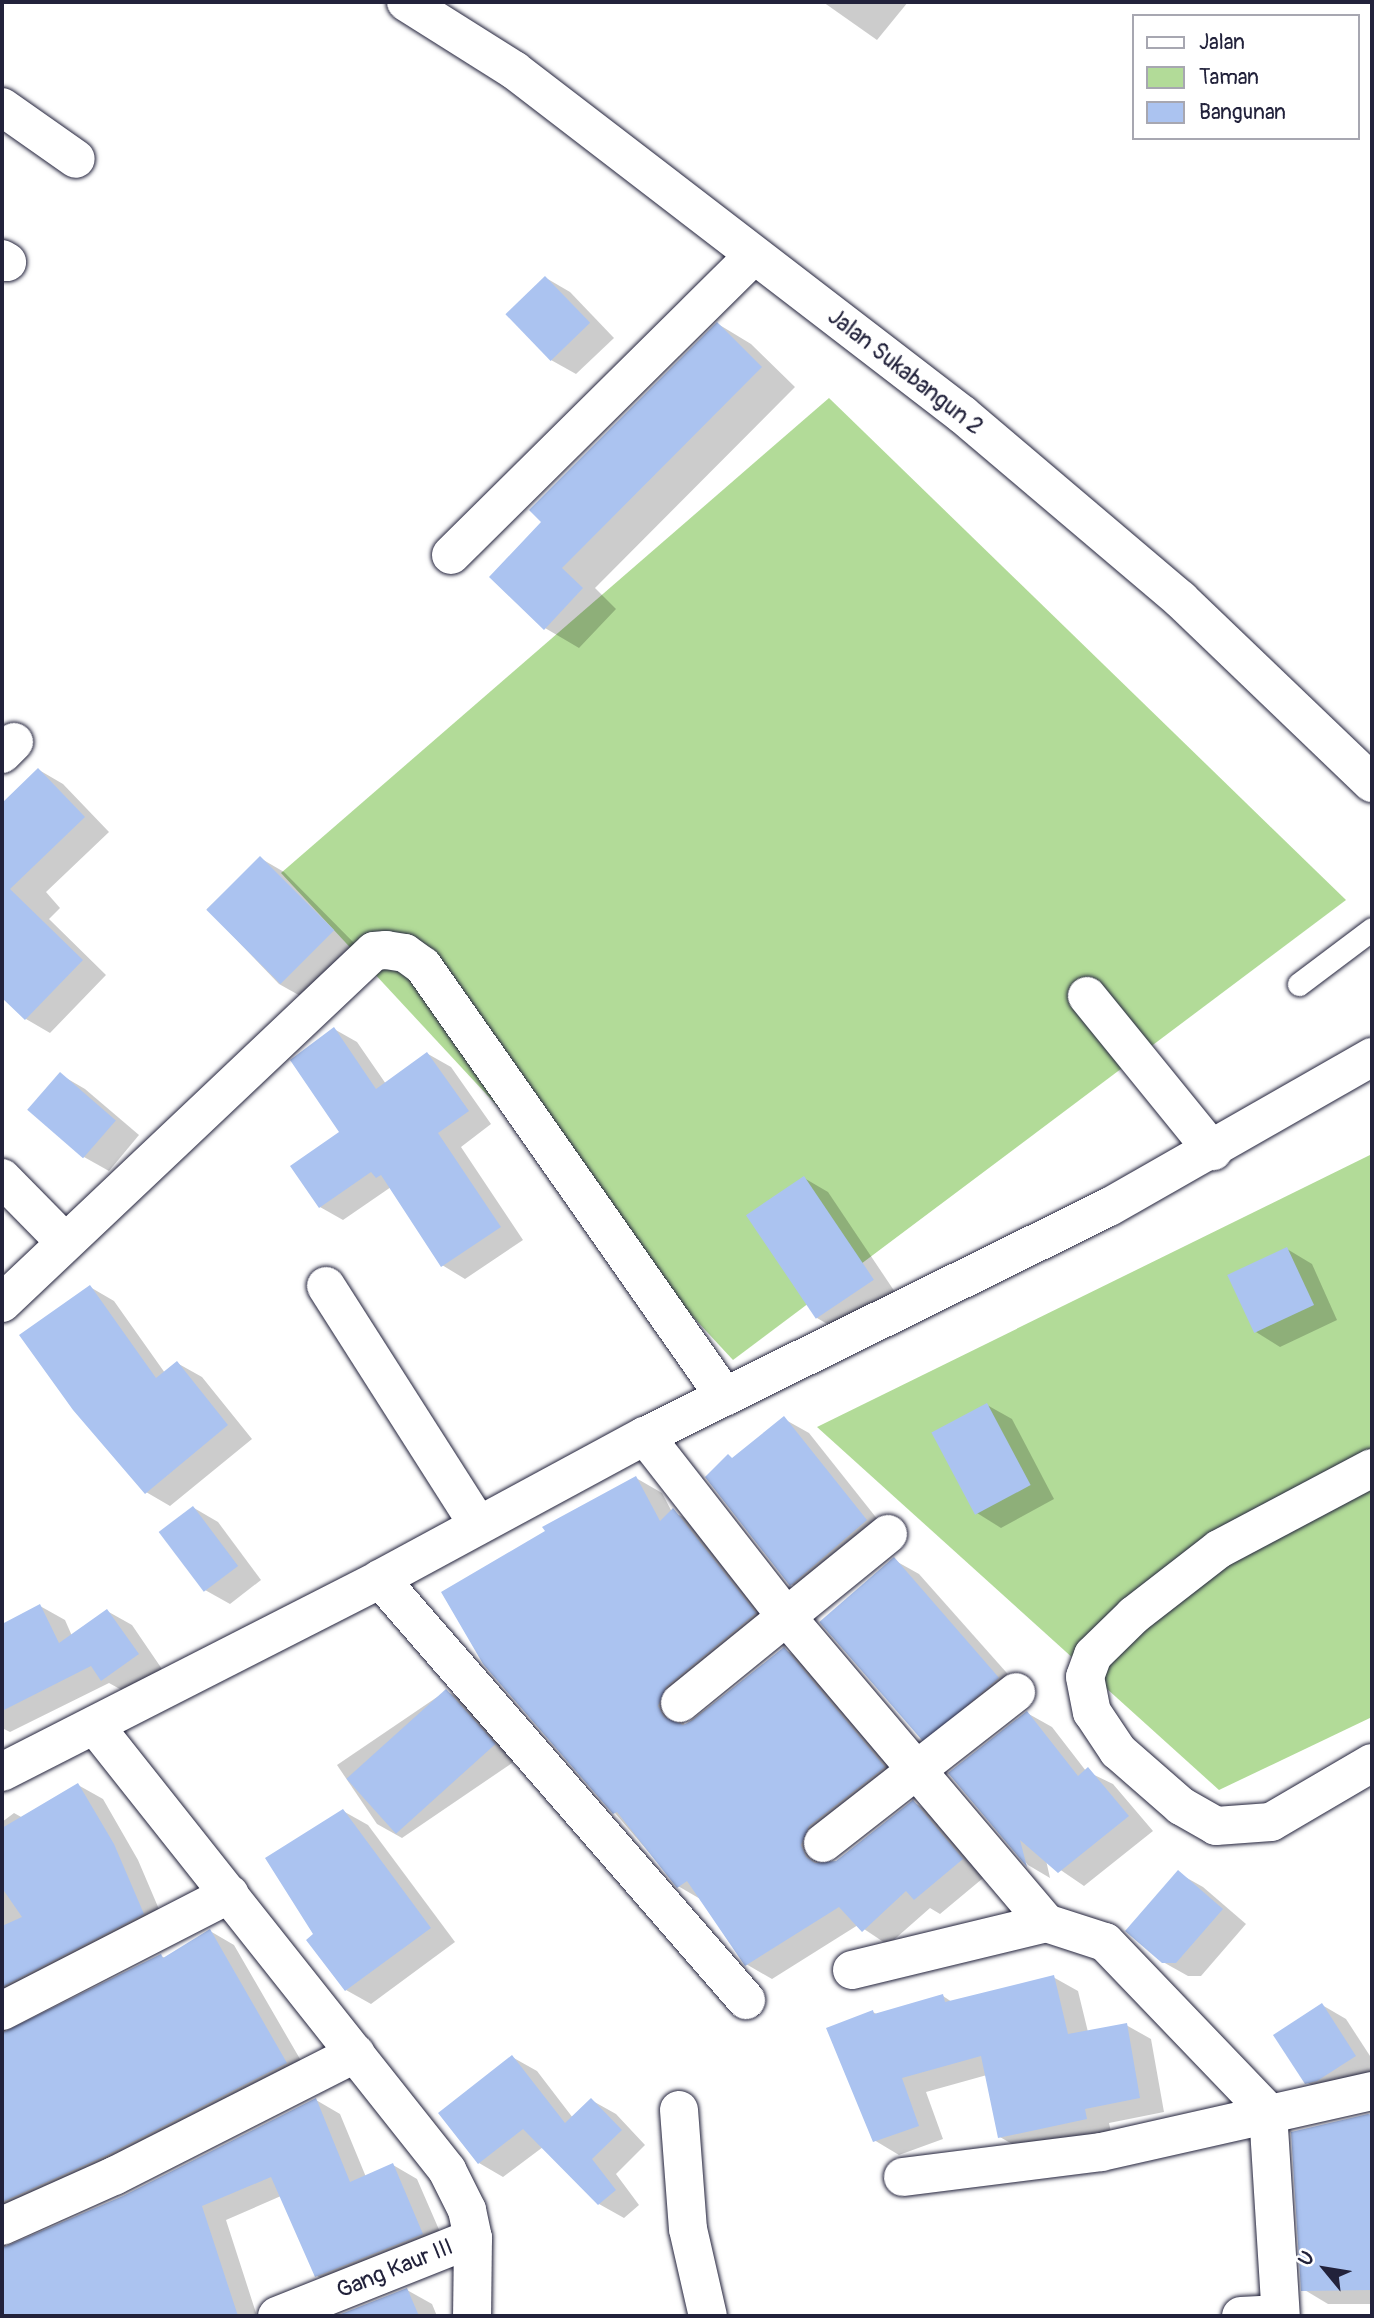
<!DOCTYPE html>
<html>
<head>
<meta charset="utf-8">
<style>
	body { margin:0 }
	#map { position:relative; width:1374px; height:2318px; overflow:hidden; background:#fff; font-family:Pangolin,sans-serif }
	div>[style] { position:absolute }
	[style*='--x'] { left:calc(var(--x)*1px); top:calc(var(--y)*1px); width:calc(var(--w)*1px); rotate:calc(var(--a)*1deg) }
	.green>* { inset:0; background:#b2db98 }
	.shadow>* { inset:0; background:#0003 }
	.building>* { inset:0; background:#abc3f0; transform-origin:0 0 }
	.roads { filter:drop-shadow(0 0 2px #22223b) drop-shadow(0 0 2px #22223b) }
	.service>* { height:23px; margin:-11.5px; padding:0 11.5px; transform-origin:11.5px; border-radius:11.5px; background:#fff }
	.minor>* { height:38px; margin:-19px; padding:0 19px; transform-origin:19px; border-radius:19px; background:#fff }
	span { translate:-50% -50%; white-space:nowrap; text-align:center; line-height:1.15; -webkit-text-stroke:7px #fff; paint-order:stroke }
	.street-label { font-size:23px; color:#22223b }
	.frame { position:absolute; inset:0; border:4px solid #22223b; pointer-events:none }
	.legend { position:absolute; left:1132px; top:14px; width:228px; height:126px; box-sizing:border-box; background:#fff; border:2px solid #a7a7b1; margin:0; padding:9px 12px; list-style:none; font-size:21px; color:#22223b }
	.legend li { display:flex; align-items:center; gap:14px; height:35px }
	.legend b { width:35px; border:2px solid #a7a7b1 }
	.north { position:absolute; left:1290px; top:2234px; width:70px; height:70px; -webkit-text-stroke:5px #fff; paint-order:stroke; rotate:300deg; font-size:19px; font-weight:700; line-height:28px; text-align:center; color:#22223b }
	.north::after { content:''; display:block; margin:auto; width:24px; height:32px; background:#22223b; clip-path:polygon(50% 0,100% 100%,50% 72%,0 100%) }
</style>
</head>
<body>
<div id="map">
	<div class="green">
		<i style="clip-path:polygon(829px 398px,1346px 900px,733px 1360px,281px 873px)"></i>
		<i style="clip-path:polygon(1372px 1154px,1372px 1717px,1219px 1790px,817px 1427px)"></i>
	</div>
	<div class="shadow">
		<i style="clip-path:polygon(823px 2px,908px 2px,877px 40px)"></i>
		<i style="clip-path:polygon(546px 278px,570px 292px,614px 338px,576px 374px,551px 360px)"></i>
		<i style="clip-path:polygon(718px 324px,751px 344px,795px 387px,595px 588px,616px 609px,579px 648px,545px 628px,544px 522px)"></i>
		<i style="clip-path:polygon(39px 770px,63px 784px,109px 832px,46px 892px,60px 908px,49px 919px,106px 975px,50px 1033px,26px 1019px,2px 996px,2px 805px)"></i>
		<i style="clip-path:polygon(260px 858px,284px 872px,357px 946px,304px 998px,279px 984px,207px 909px)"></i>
		<i style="clip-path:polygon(334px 1029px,357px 1042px,386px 1084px,428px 1054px,451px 1067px,491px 1124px,461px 1147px,523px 1240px,465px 1279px,442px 1265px,391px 1187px,343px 1220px,320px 1207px,341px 1132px)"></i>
		<i style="clip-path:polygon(61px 1075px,85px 1089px,139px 1135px,109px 1171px,84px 1157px)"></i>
		<i style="clip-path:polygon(804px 1178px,828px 1192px,897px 1295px,841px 1332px,817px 1318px)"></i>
		<i style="clip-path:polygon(1287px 1249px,1312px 1264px,1337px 1320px,1280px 1347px,1256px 1332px)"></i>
		<i style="clip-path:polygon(90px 1287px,114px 1301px,165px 1373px,177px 1363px,202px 1377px,252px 1439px,170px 1506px,146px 1492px)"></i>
		<i style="clip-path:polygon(987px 1405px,1012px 1419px,1054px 1499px,1001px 1528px,977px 1513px)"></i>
		<i style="clip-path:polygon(784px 1419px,809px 1433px,890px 1535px,815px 1598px,791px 1584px,733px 1460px)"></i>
		<i style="clip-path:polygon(636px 1478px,662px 1493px,672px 1512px,699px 1524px,780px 1628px,683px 1721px,685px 1725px,784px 1649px,809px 1664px,909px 1782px,827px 1864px,837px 1862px,913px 1802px,939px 1817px,988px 1874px,940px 1914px,930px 1908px,888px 1945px,858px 1925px,772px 1979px,746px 1964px,702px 1900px,678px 1886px,615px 1813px)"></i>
		<i style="clip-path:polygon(194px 1508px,218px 1522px,261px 1580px,230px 1604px,205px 1590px)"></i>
		<i style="clip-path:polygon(894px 1560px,919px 1574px,1023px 1691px,945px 1753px,921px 1738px)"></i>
		<i style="clip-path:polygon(40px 1606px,65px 1620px,72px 1636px,107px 1611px,132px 1625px,162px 1669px,127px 1693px,109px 1683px,10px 1732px,2px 1728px,2px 1626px)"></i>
		<i style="clip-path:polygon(446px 1691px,471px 1705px,518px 1759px,402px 1838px,377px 1824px,337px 1765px)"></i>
		<i style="clip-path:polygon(1027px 1713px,1052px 1727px,1086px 1771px,1113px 1784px,1153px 1831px,1084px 1886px,1046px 1860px,1050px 1878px,1028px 1865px,950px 1773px)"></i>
		<i style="clip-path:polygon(78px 1785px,103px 1799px,138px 1860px,167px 1928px,4px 2024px,6px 2033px,161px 1956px,165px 1958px,210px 1931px,234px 1945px,311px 2078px,5px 2238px,6px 2248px,125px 2197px,316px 2100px,340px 2114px,366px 2177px,393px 2165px,417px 2179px,447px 2248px,341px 2290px,317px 2276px,281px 2196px,226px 2220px,257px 2316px,2px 2316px,2px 1822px,14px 1813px,23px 1818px)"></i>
		<i style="clip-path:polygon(343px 1811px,368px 1825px,455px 1942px,371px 2004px,346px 1990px,316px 1935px)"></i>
		<i style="clip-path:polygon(1178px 1873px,1203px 1887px,1246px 1924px,1201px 1976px,1188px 1976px,1163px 1962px)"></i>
		<i style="clip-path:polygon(1053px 1977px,1078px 1991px,1088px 2032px,1126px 2025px,1151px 2039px,1164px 2112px,1109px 2123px,1111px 2132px,1024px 2151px,1000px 2137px,987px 2075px,926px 2092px,943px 2139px,899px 2155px,874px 2140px,873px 2012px,878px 2015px,943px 1996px,952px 2002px)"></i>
		<i style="clip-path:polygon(1322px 2005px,1346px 2019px,1372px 2059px,1372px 2075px,1331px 2097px,1306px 2082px)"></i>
		<i style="clip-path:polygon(512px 2057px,537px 2071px,573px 2118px,591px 2100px,616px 2114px,645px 2145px,616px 2174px,639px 2205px,624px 2218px,599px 2204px,543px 2147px,503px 2177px,479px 2163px)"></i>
		<i style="clip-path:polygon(1368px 2116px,1372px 2116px,1372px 2304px,1328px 2304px,1303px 2289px)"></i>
		<i style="clip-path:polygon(407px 2290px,432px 2304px,437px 2316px,339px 2316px)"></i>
	</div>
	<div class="building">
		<i style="left:545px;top:276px;width:65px;height:55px;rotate:46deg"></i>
		<i style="clip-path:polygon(717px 322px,762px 367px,562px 568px,583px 588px,544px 630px,489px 577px,541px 522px,529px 510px)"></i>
		<i style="clip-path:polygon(38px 768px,85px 817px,10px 889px,83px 960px,25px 1020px,2px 998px,2px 803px)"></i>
		<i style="left:260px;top:856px;width:105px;height:76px;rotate:45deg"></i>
		<i style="clip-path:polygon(334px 1027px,376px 1089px,427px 1052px,469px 1111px,438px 1133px,501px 1227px,441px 1267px,381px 1175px,376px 1178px,371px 1172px,319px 1208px,290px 1166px,339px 1132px,290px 1060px)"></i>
		<i style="left:60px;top:1072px;width:74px;height:50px;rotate:41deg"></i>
		<i style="left:804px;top:1176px;width:125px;height:70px;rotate:56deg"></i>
		<i style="left:1287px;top:1247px;width:64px;height:66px;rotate:65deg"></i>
		<i style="clip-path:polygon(90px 1285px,156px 1378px,177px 1361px,228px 1425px,145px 1494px,73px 1410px,19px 1335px)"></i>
		<i style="left:987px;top:1403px;width:93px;height:63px;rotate:62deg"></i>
		<i style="clip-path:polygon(784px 1416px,867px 1520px,790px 1586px,705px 1477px,728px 1454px,732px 1458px)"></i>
		<i style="clip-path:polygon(636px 1476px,660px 1521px,673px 1508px,756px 1613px,666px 1687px,658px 1706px,664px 1717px,683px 1725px,693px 1720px,784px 1647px,885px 1767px,809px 1826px,801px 1845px,806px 1857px,815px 1863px,836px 1861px,913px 1800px,963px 1859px,914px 1900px,906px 1891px,862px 1932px,839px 1907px,745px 1966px,687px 1881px,677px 1888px,617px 1812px,613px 1814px,483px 1664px,441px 1592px,545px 1531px,542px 1527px)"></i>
		<i style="left:193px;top:1506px;width:75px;height:43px;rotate:53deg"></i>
		<i style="left:894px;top:1557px;width:160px;height:99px;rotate:49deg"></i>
		<i style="clip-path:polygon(40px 1604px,59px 1643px,107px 1609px,139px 1654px,101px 1681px,91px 1666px,2px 1711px,2px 1624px)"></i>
		<i style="left:446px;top:1689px;width:74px;height:134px;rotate:48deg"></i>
		<i style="clip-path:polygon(1027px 1711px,1078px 1776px,1088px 1767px,1129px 1816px,1058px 1873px,1020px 1840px,1027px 1867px,948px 1773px)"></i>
		<i style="clip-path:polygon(78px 1783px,114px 1844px,144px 1914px,2px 1987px,2px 1926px,22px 1917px,2px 1888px,2px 1828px)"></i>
		<i style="clip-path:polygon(343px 1809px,431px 1928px,345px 1991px,306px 1940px,313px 1934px,265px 1858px)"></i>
		<i style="clip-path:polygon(1178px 1870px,1223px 1909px,1176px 1963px,1162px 1963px,1125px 1931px)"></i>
		<i style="clip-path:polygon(210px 1929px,287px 2063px,105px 2156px,2px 2202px,2px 2033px,161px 1954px,163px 1958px)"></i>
		<i style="clip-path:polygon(1054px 1975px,1068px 2034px,1127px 2023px,1140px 2098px,1085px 2109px,1087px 2119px,998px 2138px,981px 2056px,902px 2078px,919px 2126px,873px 2142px,826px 2028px,873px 2010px,874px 2014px,943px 1994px,945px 2002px)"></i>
		<i style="clip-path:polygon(1322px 2003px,1356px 2056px,1317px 2081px,1305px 2084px,1273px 2035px)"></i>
		<i style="clip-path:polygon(512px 2055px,565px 2123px,591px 2098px,622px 2130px,592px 2159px,616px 2190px,598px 2205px,523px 2129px,478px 2164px,438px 2113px)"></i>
		<i style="clip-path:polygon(316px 2098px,350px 2182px,393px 2163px,423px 2234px,315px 2277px,271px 2177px,202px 2206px,238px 2316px,2px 2316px,2px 2248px,123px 2196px)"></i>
		<i style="clip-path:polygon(1368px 2114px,1372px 2115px,1372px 2290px,1301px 2291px,1291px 2132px)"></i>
		<i style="clip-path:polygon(407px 2288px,419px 2316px,336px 2316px)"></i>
	</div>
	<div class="roads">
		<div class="service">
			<i style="--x:1299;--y:984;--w:91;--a:-37"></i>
		</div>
		<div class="minor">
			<i style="--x:406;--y:2;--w:128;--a:32.2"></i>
			<i style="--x:514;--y:70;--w:566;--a:37.54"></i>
			<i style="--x:963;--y:415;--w:285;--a:40.3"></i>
			<i style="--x:1180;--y:599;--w:266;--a:43.8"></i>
			<i style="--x:2;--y:107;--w:90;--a:35.1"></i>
			<i style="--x:2;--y:259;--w:6;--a:31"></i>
			<i style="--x:451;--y:555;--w:424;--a:-44.7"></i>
			<i style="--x:2;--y:754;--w:17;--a:-45"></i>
			<i style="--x:1087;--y:996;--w:200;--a:50.9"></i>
			<i style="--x:2;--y:1178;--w:90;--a:45.5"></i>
			<i style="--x:326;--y:1286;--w:283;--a:57.5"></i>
			<i style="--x:2;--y:1303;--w:512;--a:-43.42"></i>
			<i style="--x:374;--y:951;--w:12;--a:-5"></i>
			<i style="--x:386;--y:950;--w:19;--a:9"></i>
			<i style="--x:405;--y:953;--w:22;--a:36"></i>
			<i style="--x:423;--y:966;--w:526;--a:54.98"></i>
			<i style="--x:645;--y:1436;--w:227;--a:52"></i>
			<i style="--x:785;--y:1615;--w:404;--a:49.7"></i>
			<i style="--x:1372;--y:1468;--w:173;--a:152.1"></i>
			<i style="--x:1219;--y:1549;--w:108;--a:142.2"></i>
			<i style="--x:1134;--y:1615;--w:57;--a:135.7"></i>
			<i style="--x:1093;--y:1655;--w:23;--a:110"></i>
			<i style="--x:1085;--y:1677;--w:36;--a:79"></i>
			<i style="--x:1092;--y:1712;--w:47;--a:56.3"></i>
			<i style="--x:1118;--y:1751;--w:84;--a:41.1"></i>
			<i style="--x:1181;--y:1806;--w:40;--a:29.7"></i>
			<i style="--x:1216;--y:1826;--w:55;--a:-4.2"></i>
			<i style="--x:1271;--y:1822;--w:117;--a:-30.3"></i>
			<i style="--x:380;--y:1579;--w:558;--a:49"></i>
			<i style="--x:680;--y:1703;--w:268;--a:-39.1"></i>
			<i style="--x:95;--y:1726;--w:567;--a:51.59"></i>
			<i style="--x:447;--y:2170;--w:45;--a:63.4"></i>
			<i style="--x:467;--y:2210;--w:29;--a:78"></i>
			<i style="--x:473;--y:2238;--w:78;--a:90.7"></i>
			<i style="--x:2;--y:1772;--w:424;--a:-27"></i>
			<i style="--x:380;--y:1579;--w:301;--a:-28.4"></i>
			<i style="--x:645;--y:1436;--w:517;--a:-26.27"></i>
			<i style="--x:1109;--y:1207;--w:303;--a:-29.7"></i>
			<i style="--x:823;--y:1843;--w:245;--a:-38"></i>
			<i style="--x:852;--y:1970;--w:200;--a:-13.6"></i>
			<i style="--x:1046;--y:1923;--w:62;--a:17.9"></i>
			<i style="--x:1105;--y:1942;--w:236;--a:46.2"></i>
			<i style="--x:1268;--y:2112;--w:204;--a:86.4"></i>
			<i style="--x:2;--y:2011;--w:256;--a:-27.2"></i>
			<i style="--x:679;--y:2110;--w:119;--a:85.7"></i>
			<i style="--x:688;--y:2229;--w:89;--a:77.1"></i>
			<i style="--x:903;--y:2177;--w:200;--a:-7.2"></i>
			<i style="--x:1101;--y:2152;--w:278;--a:-12.7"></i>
			<i style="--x:2;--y:2226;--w:123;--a:-24.1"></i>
			<i style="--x:114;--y:2176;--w:271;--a:-26.9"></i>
			<i style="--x:277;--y:2316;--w:211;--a:-21.7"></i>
			<i style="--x:1241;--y:2316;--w:39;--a:-3"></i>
		</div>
	</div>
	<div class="street-label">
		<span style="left:905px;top:372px;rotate:38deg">Jalan Sukabangun 2</span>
		<span style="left:395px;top:2269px;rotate:-22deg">Gang Kaur III</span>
	</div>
	<div class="frame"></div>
	<ul class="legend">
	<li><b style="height:9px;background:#fff"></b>Jalan</li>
	<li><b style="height:19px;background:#b2db98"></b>Taman</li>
	<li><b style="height:19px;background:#abc3f0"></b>Bangunan</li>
	</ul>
	<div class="north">U</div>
</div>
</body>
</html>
